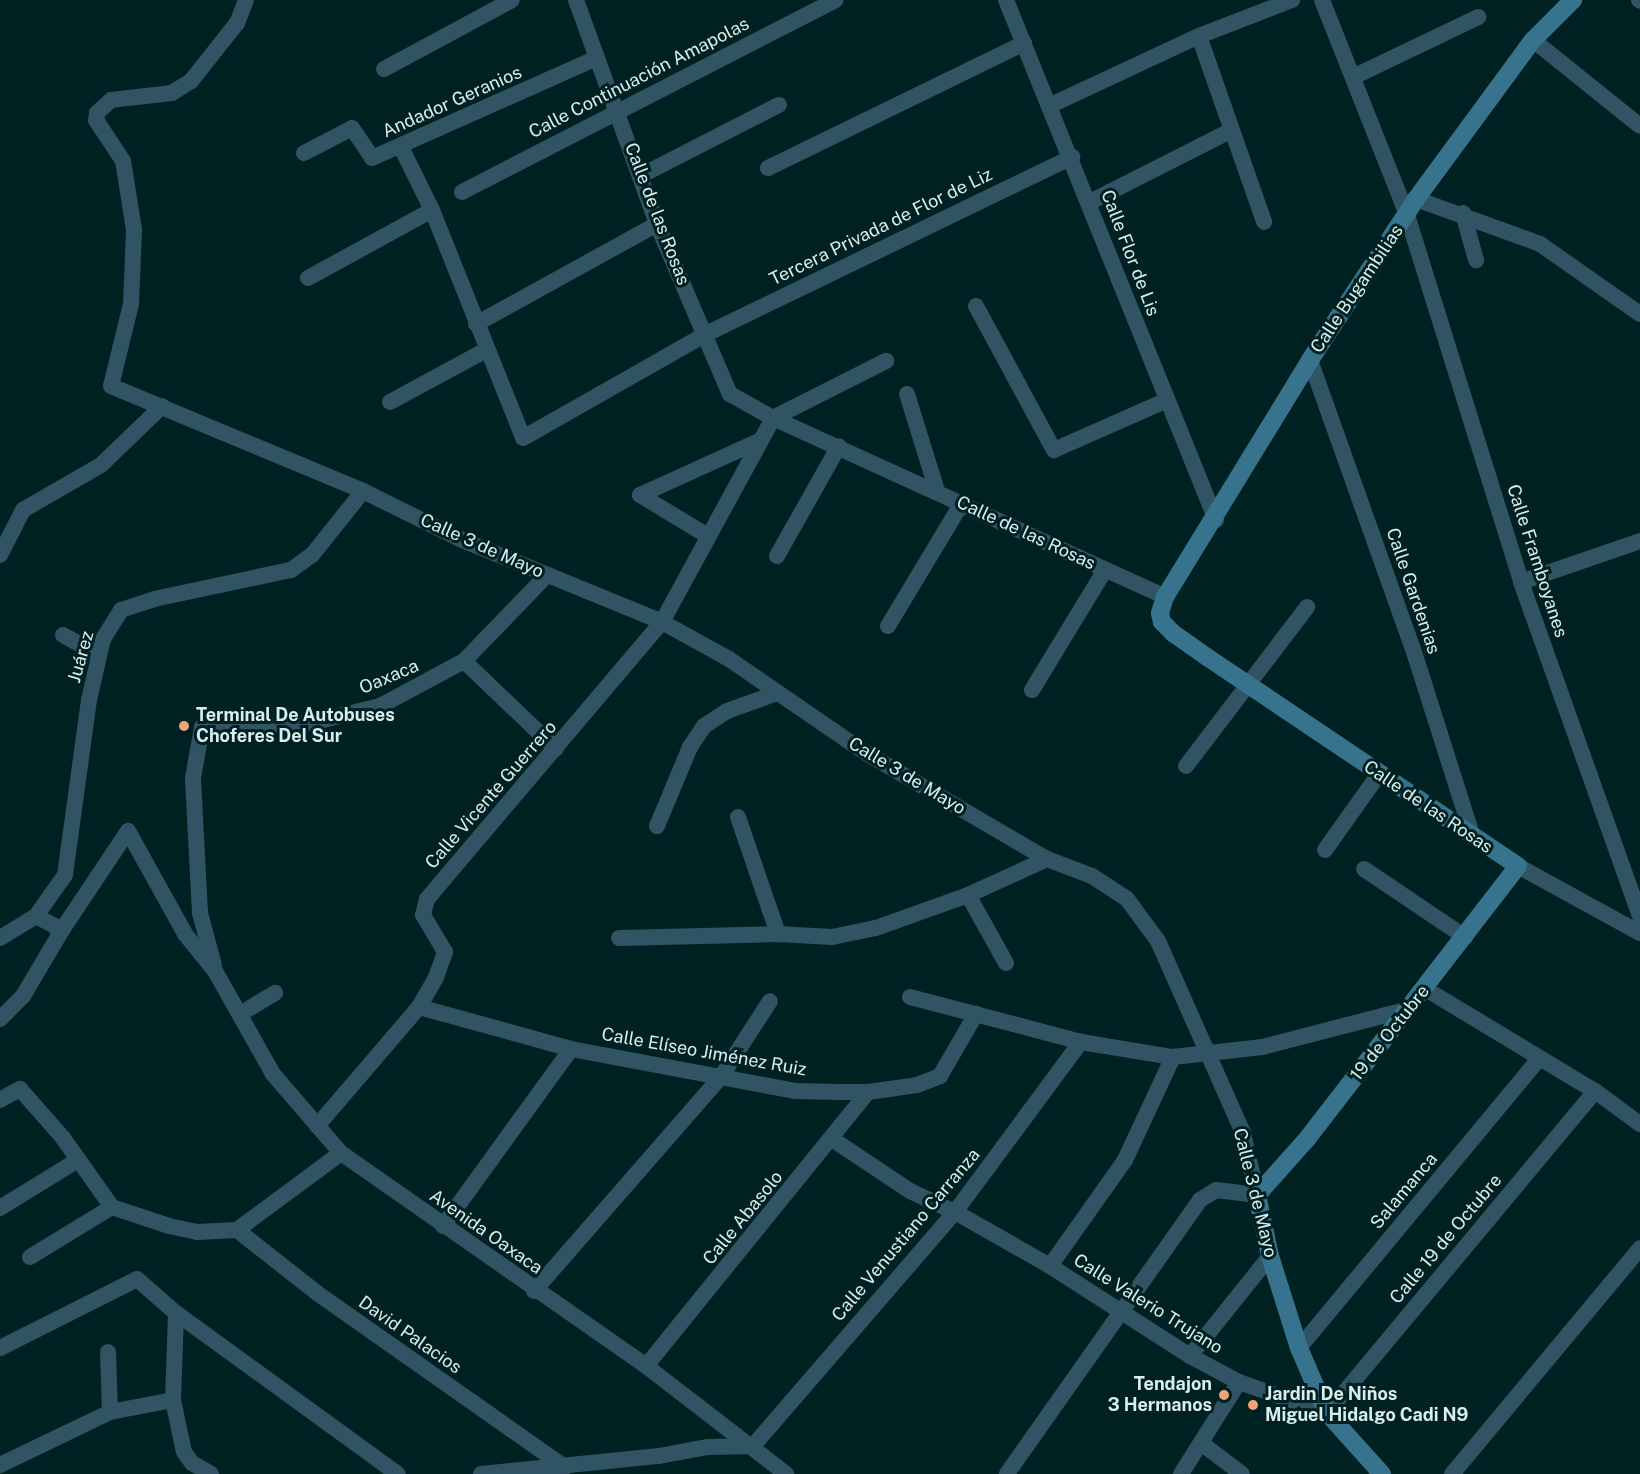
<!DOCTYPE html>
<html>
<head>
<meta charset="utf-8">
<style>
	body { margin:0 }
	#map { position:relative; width:1640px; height:1474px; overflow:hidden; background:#002122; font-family:"Public Sans",sans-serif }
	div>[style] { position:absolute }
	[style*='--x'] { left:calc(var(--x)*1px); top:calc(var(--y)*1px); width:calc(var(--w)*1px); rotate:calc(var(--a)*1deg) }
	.street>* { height:16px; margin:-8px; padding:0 8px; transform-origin:8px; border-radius:8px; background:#305463 }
	.secondary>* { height:18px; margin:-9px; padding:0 9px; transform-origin:9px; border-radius:9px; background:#37738c }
	.dots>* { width:16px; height:16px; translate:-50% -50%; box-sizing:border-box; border:3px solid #002122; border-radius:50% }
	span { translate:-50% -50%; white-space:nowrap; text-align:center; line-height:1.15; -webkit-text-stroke:6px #002122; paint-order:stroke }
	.street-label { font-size:18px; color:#daeded }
	.poi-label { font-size:18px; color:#daeded; font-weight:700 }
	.left { translate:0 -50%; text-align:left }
	.right { translate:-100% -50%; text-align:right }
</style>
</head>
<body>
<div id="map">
	<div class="street">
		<i style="--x:246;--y:0;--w:25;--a:111"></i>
		<i style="--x:237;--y:23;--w:74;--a:128.4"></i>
		<i style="--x:191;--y:81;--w:22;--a:148"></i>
		<i style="--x:172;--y:93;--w:61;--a:173.5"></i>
		<i style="--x:111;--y:100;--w:19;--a:137"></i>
		<i style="--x:97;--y:113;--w:7;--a:98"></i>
		<i style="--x:96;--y:120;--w:49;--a:56.6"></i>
		<i style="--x:123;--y:161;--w:70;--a:80.9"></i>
		<i style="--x:134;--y:230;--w:74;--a:92.3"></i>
		<i style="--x:131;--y:304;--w:84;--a:103.7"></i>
		<i style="--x:111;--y:386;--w:273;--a:22.6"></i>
		<i style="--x:363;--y:491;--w:108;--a:26.3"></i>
		<i style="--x:460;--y:539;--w:218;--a:22.3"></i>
		<i style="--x:662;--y:622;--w:77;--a:28.9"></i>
		<i style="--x:729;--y:659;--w:166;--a:34.5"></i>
		<i style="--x:866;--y:753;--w:210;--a:30.4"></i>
		<i style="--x:1047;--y:859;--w:48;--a:20.7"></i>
		<i style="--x:1092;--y:876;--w:42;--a:33.3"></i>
		<i style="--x:1127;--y:899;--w:52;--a:53.6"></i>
		<i style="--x:1158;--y:941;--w:210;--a:66.1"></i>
		<i style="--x:1243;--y:1133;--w:64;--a:77.3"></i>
		<i style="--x:1257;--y:1195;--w:41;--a:-173"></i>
		<i style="--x:1216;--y:1190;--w:19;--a:148"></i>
		<i style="--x:1200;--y:1200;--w:335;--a:125.2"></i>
		<i style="--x:576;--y:0;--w:238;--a:70.1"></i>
		<i style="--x:657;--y:224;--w:185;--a:66.8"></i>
		<i style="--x:730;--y:394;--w:49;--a:29.2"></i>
		<i style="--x:773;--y:418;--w:431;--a:24.5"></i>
		<i style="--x:1006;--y:0;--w:561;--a:68.01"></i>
		<i style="--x:1322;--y:0;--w:231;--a:68.4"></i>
		<i style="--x:1407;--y:215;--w:384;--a:72.7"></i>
		<i style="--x:1521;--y:582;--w:356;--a:70.4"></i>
		<i style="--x:1639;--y:0;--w:1;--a:45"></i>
		<i style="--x:1199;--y:36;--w:197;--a:70.7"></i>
		<i style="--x:1533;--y:40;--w:137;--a:38.8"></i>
		<i style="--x:384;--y:69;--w:145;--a:-28.3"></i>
		<i style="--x:1353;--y:77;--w:139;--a:-25.6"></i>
		<i style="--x:1051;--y:105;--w:163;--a:-25"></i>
		<i style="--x:1199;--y:36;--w:100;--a:-21.2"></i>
		<i style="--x:401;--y:147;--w:70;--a:63.8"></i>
		<i style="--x:432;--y:210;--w:245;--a:68.2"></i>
		<i style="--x:523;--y:438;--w:210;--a:-29.6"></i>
		<i style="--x:706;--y:334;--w:407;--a:-25.8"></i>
		<i style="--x:304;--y:153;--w:54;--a:-27.5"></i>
		<i style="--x:352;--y:128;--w:36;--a:56"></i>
		<i style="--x:372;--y:158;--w:246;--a:-24"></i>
		<i style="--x:768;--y:168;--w:285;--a:-26"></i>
		<i style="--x:640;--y:176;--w:156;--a:-27.1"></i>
		<i style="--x:462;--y:192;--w:420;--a:-27.2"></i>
		<i style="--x:1416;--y:199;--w:132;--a:19.9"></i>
		<i style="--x:1540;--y:244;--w:122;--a:35"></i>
		<i style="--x:1090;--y:202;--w:159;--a:-26.9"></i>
		<i style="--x:1463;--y:213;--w:49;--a:74.5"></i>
		<i style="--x:308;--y:278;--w:141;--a:-28.7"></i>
		<i style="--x:976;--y:306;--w:164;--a:61.6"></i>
		<i style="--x:1054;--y:450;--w:121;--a:-23.8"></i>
		<i style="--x:476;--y:324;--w:207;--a:-28.9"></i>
		<i style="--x:1310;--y:360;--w:313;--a:70.4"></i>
		<i style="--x:1415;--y:655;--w:192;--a:72.4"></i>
		<i style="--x:907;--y:394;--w:102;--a:72.8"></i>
		<i style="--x:390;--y:402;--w:109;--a:-28.4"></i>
		<i style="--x:640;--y:495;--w:133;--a:-24.4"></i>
		<i style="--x:640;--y:495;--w:79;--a:31.1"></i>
		<i style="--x:0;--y:555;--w:51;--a:-62.9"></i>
		<i style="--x:23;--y:510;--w:90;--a:-30"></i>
		<i style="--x:101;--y:465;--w:85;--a:-44"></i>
		<i style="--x:777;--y:556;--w:126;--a:-60.6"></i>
		<i style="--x:1521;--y:582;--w:126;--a:-19"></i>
		<i style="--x:888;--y:626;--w:144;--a:-59"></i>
		<i style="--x:63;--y:635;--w:41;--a:29.1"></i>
		<i style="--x:464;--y:661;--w:127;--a:43.7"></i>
		<i style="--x:1032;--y:690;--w:140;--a:-58.7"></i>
		<i style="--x:1186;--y:766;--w:200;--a:-52.7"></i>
		<i style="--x:738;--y:817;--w:124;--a:71.1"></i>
		<i style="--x:657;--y:826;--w:86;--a:-67.3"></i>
		<i style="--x:690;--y:747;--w:25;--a:-56"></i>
		<i style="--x:704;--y:726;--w:27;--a:-33"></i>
		<i style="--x:727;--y:711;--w:53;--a:-19.8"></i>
		<i style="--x:1325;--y:850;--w:93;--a:-54.6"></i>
		<i style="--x:1518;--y:866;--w:139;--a:28.8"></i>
		<i style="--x:1364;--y:869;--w:122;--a:34"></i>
		<i style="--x:968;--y:895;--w:78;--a:60.8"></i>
		<i style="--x:36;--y:916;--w:50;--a:-54.7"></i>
		<i style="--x:65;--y:875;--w:177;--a:-82.2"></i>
		<i style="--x:89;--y:700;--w:63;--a:-77.1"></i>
		<i style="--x:103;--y:639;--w:34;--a:-58"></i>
		<i style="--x:121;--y:610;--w:35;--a:-18"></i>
		<i style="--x:154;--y:599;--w:140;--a:-12"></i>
		<i style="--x:291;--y:570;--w:26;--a:-36"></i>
		<i style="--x:312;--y:555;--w:82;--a:-51.4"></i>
		<i style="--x:0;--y:938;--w:42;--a:-31.4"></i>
		<i style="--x:36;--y:916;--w:30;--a:28"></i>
		<i style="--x:619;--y:938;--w:159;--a:-1.4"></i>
		<i style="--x:778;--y:934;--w:54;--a:3.2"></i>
		<i style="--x:832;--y:937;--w:45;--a:-11.6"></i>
		<i style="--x:876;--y:928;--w:98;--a:-19.7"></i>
		<i style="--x:968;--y:895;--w:87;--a:-24.5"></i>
		<i style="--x:214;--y:965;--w:54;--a:-105.1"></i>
		<i style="--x:200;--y:913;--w:135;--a:-93"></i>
		<i style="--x:193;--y:778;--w:52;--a:-80"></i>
		<i style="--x:202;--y:727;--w:109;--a:-2.1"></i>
		<i style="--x:311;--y:723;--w:71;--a:-13.8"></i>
		<i style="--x:380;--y:706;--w:95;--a:-28.2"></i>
		<i style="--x:464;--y:661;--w:120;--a:-46"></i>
		<i style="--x:1424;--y:988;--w:200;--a:31.1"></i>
		<i style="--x:1595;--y:1091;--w:56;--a:36.3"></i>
		<i style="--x:910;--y:997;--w:177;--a:14.7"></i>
		<i style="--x:1081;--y:1042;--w:93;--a:9.3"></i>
		<i style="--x:1173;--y:1057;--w:90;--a:-6.4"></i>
		<i style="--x:1262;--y:1047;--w:152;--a:-14.5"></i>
		<i style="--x:419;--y:1007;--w:158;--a:15.4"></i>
		<i style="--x:571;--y:1049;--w:229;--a:10.6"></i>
		<i style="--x:796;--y:1091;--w:41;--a:1.4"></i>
		<i style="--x:837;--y:1092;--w:31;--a:0"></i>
		<i style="--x:868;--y:1092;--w:49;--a:-8.1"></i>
		<i style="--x:917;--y:1085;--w:25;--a:-21"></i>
		<i style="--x:940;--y:1076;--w:72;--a:-59.9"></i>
		<i style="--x:240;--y:1014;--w:41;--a:-31"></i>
		<i style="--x:0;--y:1019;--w:33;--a:-45"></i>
		<i style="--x:23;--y:996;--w:77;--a:-59.4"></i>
		<i style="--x:62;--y:930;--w:119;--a:-56.3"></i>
		<i style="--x:128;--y:831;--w:118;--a:61"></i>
		<i style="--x:185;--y:934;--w:48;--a:51"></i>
		<i style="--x:215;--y:971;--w:118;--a:60.6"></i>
		<i style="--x:273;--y:1074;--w:104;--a:49.3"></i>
		<i style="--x:341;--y:1153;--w:372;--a:34.9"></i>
		<i style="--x:646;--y:1366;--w:177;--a:37.6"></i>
		<i style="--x:0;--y:1100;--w:23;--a:-29"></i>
		<i style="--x:20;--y:1089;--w:65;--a:48.7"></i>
		<i style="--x:63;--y:1138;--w:85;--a:54.6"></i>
		<i style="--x:317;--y:1126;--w:157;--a:-49.4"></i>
		<i style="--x:419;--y:1007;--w:34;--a:-60"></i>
		<i style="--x:436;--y:977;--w:27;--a:-70"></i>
		<i style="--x:445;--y:952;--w:43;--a:-120.7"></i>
		<i style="--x:423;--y:915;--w:16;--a:-76"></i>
		<i style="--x:427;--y:899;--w:363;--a:-49.7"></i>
		<i style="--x:662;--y:622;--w:232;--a:-61.4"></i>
		<i style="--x:773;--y:418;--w:127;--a:-26.8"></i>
		<i style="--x:832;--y:1139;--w:94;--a:33.7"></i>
		<i style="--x:910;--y:1191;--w:50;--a:25"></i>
		<i style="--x:955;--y:1212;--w:109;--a:29.6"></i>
		<i style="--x:1050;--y:1266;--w:166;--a:32.7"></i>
		<i style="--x:1190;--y:1356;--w:55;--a:28"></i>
		<i style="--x:1239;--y:1382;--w:93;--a:19.4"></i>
		<i style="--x:1327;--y:1413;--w:419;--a:-50.2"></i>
		<i style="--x:112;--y:1207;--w:60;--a:18.4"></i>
		<i style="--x:169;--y:1226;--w:29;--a:12"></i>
		<i style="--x:197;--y:1232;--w:40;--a:-2.9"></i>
		<i style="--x:237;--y:1230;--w:129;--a:-36.5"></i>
		<i style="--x:0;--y:1208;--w:92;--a:-31.6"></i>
		<i style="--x:443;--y:1226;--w:218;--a:-54.1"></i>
		<i style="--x:237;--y:1230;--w:102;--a:38.2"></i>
		<i style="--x:317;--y:1293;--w:303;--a:35.1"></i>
		<i style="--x:30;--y:1257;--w:96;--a:-31.4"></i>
		<i style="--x:1050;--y:1266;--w:130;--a:-54.7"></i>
		<i style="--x:1125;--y:1160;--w:114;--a:-65"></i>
		<i style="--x:534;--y:1291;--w:284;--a:-48.9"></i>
		<i style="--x:721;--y:1077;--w:90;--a:-57.2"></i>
		<i style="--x:0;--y:1348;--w:153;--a:-26.7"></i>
		<i style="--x:137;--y:1279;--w:52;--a:41.1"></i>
		<i style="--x:176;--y:1313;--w:274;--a:36"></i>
		<i style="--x:1299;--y:1348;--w:376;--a:-50.3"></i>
		<i style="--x:108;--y:1352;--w:60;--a:88.1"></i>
		<i style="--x:1190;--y:1356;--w:128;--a:-51.3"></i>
		<i style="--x:646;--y:1366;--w:353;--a:-51"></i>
		<i style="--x:173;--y:1400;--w:53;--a:78.1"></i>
		<i style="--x:184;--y:1452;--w:14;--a:54"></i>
		<i style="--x:192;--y:1463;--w:22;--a:30"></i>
		<i style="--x:1201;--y:1443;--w:51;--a:37.1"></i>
		<i style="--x:0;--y:1465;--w:122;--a:-25.7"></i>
		<i style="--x:110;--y:1412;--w:64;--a:-10.8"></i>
		<i style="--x:173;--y:1400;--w:87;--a:-88"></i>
		<i style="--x:481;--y:1474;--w:179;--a:-5.8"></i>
		<i style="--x:659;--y:1456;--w:50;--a:-10.4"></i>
		<i style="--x:708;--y:1447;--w:45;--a:-1.3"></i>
		<i style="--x:753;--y:1446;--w:309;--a:-49.2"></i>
		<i style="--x:955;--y:1212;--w:212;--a:-53.5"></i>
		<i style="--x:1181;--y:1474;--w:109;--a:-57.8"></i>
		<i style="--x:1452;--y:1474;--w:294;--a:-50.2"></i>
	</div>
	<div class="secondary">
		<i style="--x:1382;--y:1474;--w:82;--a:-132"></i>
		<i style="--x:1327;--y:1413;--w:71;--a:-113.3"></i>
		<i style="--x:1299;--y:1348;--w:96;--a:-107.5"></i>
		<i style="--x:1270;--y:1256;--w:62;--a:-102"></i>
		<i style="--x:1257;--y:1195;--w:75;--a:-48.2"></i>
		<i style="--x:1307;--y:1139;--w:345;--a:-52.3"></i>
		<i style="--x:1518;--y:866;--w:375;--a:-146.1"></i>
		<i style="--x:1207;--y:657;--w:42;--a:-144.8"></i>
		<i style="--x:1173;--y:633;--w:16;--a:-135"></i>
		<i style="--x:1162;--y:622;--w:9;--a:-103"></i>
		<i style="--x:1160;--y:613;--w:17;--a:-73"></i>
		<i style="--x:1165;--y:597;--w:278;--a:-58.5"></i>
		<i style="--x:1310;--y:360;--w:193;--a:-56.6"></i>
		<i style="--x:1416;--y:199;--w:197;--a:-53.7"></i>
		<i style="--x:1533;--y:40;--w:57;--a:-45"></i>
	</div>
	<div class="dots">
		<i style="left:184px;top:726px;background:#f0a378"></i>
		<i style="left:1224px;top:1395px;background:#f0a378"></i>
		<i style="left:1253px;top:1405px;background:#f0a378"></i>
	</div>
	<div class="street-label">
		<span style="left:639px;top:78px;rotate:-27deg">Calle Continuación Amapolas</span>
		<span style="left:452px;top:102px;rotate:-24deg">Andador Geranios</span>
		<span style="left:657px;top:214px;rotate:69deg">Calle de las Rosas</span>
		<span style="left:881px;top:227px;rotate:-26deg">Tercera Privada de Flor de Liz</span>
		<span style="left:1130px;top:253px;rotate:69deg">Calle Flor de Lis</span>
		<span style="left:1357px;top:289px;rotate:-56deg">Calle Bugambilias</span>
		<span style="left:1026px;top:533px;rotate:25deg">Calle de las Rosas</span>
		<span style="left:482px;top:546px;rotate:24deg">Calle 3 de Mayo</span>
		<span style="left:1537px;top:561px;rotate:72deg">Calle Framboyanes</span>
		<span style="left:1413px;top:591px;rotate:71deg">Calle Gardenias</span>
		<span style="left:81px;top:657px;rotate:-74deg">Juárez</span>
		<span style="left:389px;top:677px;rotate:-23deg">Oaxaca</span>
		<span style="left:907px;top:776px;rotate:31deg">Calle 3 de Mayo</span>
		<span style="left:491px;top:795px;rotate:-49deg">Calle Vicente Guerrero</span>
		<span style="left:1428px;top:807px;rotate:34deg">Calle de las Rosas</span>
		<span style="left:1390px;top:1033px;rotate:-52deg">19 de Octubre</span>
		<span style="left:704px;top:1052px;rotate:10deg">Calle Elíseo Jiménez Ruiz</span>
		<span style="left:1404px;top:1191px;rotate:-50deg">Salamanca</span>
		<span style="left:1255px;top:1193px;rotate:76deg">Calle 3 de Mayo</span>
		<span style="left:743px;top:1218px;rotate:-51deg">Calle Abasolo</span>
		<span style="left:486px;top:1232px;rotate:35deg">Avenida Oaxaca</span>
		<span style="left:906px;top:1235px;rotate:-50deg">Calle Venustiano Carranza</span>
		<span style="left:1446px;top:1239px;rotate:-50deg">Calle 19 de Octubre</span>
		<span style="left:1148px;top:1304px;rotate:32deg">Calle Valerio Trujano</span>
		<span style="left:410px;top:1335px;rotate:35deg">David Palacios</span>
	</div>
	<div class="poi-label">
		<span class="left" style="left:196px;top:726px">Terminal De Autobuses<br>Choferes Del Sur</span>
		<span class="right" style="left:1212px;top:1395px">Tendajon<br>3 Hermanos</span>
		<span class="left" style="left:1265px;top:1405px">Jardin De Niños<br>Miguel Hidalgo Cadi N9</span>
	</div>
</div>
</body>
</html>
